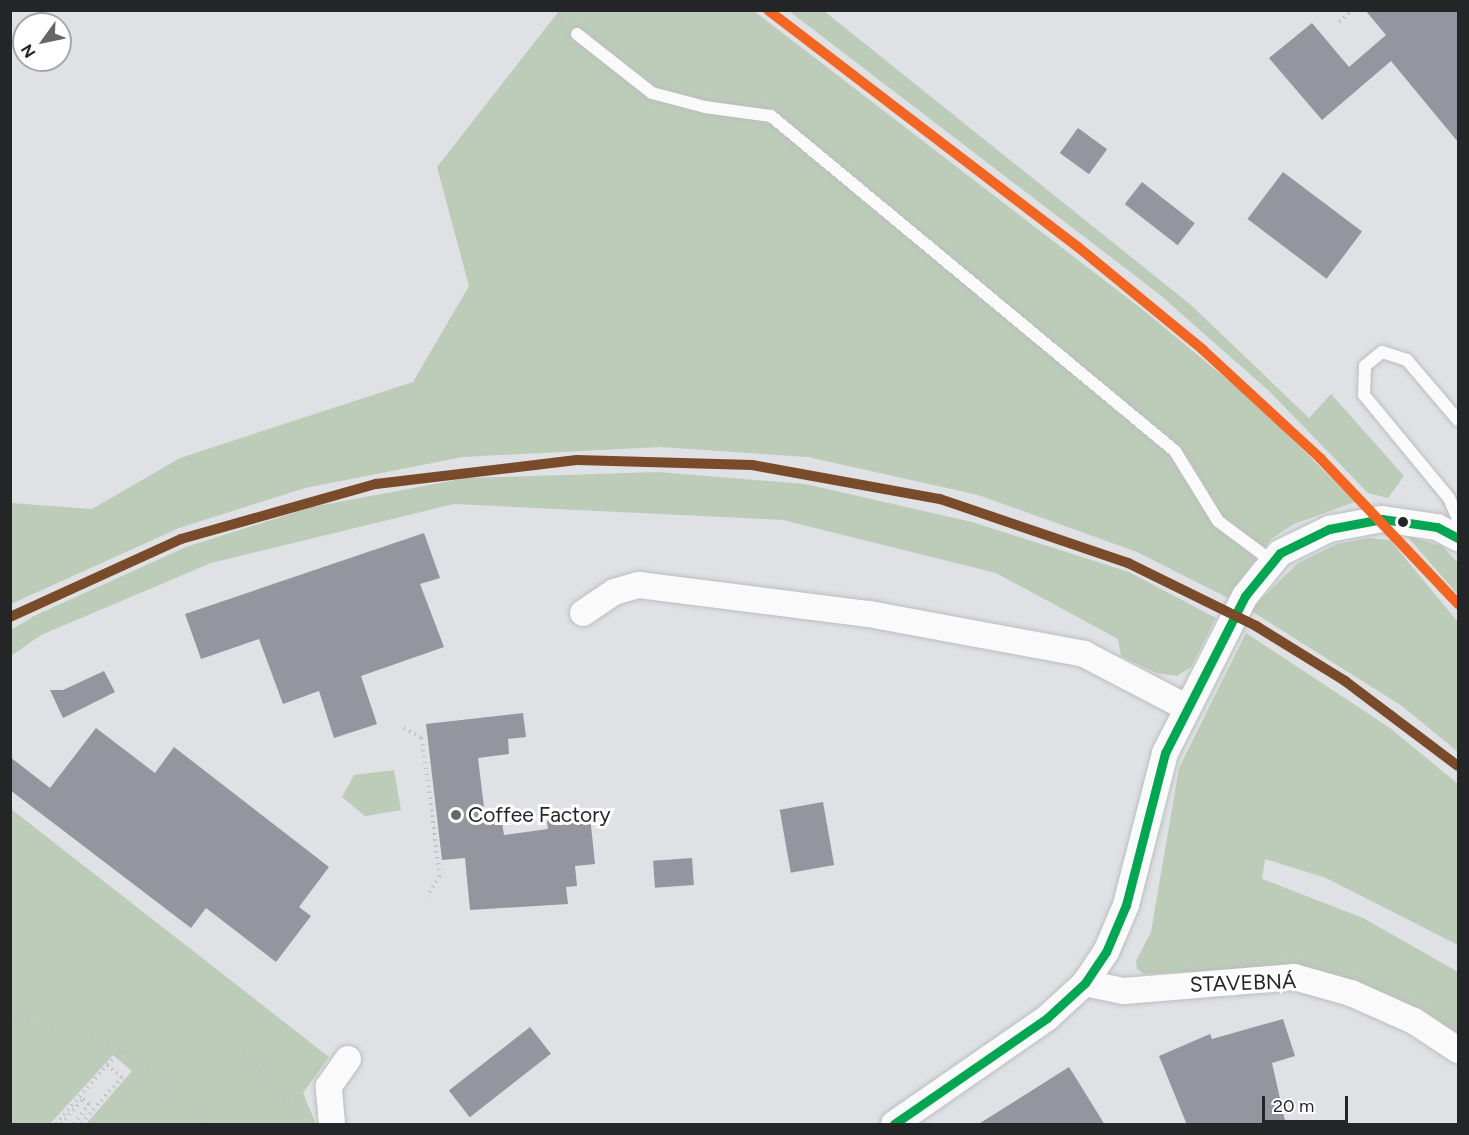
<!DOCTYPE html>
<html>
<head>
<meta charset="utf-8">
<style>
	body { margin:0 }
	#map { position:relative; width:1469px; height:1135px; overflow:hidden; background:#dfe1e4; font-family:Figtree,sans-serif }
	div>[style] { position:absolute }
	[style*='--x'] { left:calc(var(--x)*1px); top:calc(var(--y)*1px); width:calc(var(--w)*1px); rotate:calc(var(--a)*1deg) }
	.green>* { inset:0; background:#bcccb8 }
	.building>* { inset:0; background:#94959e; transform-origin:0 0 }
	.path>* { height:4px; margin-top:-2px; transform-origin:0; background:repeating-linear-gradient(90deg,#c1c2c3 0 1.5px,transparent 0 6px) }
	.roads { filter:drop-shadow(0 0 2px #bbbdbf) drop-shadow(0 0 2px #bbbdbf) }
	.lane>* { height:12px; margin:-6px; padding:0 6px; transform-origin:6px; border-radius:6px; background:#fafafb }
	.street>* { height:26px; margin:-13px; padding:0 13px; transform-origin:13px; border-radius:13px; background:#fafafb }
	.bus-1>* { height:9px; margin:-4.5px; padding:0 4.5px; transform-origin:4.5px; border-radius:4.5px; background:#00a651 }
	.rail-1>* { height:10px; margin:-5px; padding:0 5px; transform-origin:5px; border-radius:5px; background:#7a4b2a }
	.rail-2>* { height:10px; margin:-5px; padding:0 5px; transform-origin:5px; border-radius:5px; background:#f26522 }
	.dots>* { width:16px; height:16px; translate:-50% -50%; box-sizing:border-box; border:3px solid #fff; border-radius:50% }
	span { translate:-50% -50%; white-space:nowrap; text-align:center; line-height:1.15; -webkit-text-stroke:6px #fff; paint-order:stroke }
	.poi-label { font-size:21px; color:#242527 }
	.left { translate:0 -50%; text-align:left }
	.street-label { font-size:21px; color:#242527 }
	.frame { position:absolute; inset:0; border:12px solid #242527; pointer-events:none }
	.north { position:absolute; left:12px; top:12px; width:60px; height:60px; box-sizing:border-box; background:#fff; border:2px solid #a7a8a9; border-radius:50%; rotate:237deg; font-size:16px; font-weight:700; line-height:24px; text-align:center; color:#242527 }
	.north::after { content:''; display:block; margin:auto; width:21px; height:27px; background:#656769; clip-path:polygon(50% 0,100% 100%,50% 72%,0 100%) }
	.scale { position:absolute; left:1262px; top:1096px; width:86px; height:27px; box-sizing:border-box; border:3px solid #242527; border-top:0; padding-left:8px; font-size:18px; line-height:21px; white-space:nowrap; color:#242527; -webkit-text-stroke:4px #fff; paint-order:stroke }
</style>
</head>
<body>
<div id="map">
	<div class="green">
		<i style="clip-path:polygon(559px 11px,754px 11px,1143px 310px,1257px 404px,1355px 502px,1294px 524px,1271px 539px,1228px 598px,1137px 552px,978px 495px,808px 457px,660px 447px,463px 457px,305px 488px,179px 528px,11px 604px,11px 503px,92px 509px,180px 458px,413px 382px,469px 286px,437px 167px)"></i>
		<i style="clip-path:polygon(789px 11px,824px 11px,1191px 305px,1309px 418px,1331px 394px,1404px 476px,1388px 498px,1368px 493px,1269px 391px,1159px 294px)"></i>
		<i style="clip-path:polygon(659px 472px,805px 484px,972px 522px,1129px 572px,1216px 618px,1191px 667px,1177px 676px,1156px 673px,1121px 656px,1118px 639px,996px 573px,783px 520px,454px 504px,211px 563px,41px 635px,11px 656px,11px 630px,34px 616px,186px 547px,312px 507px,467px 478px)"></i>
		<i style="clip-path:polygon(1407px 536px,1442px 546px,1458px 563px,1458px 595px)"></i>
		<i style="clip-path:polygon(1369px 538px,1390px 540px,1458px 622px,1458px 752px,1402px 706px,1250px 610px,1298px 563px,1337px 544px)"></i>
		<i style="clip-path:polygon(1246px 633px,1390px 728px,1458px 784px,1458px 945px,1326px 878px,1265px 859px,1262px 879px,1363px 918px,1458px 972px,1458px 1036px,1232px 970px,1144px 974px,1137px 969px,1136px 961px,1151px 932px,1179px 768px)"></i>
		<i style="clip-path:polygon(394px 770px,401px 810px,365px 816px,342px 797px,354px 775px)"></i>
		<i style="clip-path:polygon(11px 809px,329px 1057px,303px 1093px,316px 1124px,86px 1124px,132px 1071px,113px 1055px,50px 1124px,11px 1124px)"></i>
	</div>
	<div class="building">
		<i style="clip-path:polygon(1365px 10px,1458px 10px,1458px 142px,1391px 61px,1322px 120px,1269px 58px,1312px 23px,1349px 67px,1386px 35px)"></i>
		<i style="left:1078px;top:128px;width:36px;height:31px;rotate:36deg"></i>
		<i style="left:1283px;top:172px;width:99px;height:59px;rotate:37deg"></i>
		<i style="left:1142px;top:182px;width:67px;height:28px;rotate:38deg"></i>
		<i style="clip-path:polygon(424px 533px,440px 578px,420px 584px,444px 647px,361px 676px,377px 724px,334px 738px,319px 691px,283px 704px,259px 639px,201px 659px,185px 614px)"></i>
		<i style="clip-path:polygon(104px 671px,115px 692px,63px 718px,50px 690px,63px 690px)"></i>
		<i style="clip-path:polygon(523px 713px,526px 737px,508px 739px,509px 754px,478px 758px,486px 824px,502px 822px,504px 835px,548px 829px,547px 821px,590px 816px,595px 864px,575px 866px,577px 886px,566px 887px,568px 904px,470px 910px,465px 858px,442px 860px,426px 724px)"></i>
		<i style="clip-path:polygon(96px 728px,155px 773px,174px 747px,329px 867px,299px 907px,311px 916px,276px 962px,206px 908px,191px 928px,10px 790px,10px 757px,50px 788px)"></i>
		<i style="left:823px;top:802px;width:64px;height:44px;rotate:80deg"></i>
		<i style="left:692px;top:858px;width:27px;height:39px;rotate:86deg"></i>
		<i style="clip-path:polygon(1283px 1019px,1295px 1056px,1272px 1063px,1286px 1125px,1187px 1125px,1159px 1056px,1210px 1034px,1212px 1039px)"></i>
		<i style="left:530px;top:1027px;width:34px;height:103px;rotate:52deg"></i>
		<i style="clip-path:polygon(1069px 1067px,1105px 1125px,977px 1125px)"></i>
	</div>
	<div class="path">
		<i style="--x:553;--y:10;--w:16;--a:45"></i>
		<i style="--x:1339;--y:22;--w:18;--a:-43"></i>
		<i style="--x:404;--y:728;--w:21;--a:29"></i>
		<i style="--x:422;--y:738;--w:139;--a:82.6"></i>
		<i style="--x:440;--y:876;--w:24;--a:123"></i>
		<i style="--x:10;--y:1016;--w:108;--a:15.1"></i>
		<i style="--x:114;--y:1044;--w:127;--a:38.9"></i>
		<i style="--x:232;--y:1038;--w:72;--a:49.5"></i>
		<i style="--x:279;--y:1093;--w:32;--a:35"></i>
		<i style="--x:107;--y:1065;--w:21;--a:-45"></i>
		<i style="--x:56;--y:1124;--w:78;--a:-49.2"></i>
		<i style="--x:107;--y:1065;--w:19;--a:39"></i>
		<i style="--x:122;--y:1077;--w:62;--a:131.1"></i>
		<i style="--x:61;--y:1124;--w:33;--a:-49"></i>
		<i style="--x:83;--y:1099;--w:8;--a:40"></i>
		<i style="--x:74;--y:1124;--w:25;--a:-53"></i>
	</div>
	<div class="roads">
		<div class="lane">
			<i style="--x:577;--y:34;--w:95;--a:38.2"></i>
			<i style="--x:652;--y:93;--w:55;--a:14.8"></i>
			<i style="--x:705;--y:107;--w:67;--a:7.8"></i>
			<i style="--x:771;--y:116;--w:525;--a:39.67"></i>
			<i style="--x:1175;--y:451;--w:82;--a:58.4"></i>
			<i style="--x:1218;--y:521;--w:69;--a:36.7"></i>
			<i style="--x:1458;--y:420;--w:79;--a:-130.4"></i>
			<i style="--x:1407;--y:360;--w:26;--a:-162"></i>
			<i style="--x:1382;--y:352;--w:22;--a:141"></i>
			<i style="--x:1365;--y:366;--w:29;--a:92"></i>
			<i style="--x:1364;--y:395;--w:134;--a:50.5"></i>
			<i style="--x:1449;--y:498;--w:23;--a:67"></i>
		</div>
		<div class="street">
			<i style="--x:583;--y:613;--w:37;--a:-34"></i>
			<i style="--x:614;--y:592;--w:26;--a:-16"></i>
			<i style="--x:639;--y:585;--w:232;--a:7.2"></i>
			<i style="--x:869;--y:614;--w:219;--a:10.5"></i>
			<i style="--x:1084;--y:654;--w:115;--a:27.5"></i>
			<i style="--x:1085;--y:983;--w:40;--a:12"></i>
			<i style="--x:1124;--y:991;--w:171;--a:-4.7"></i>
			<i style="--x:1294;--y:977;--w:59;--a:15.7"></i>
			<i style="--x:1351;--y:993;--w:69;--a:24"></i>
			<i style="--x:1414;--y:1021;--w:53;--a:33.4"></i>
			<i style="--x:332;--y:1124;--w:38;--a:-95"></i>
			<i style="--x:329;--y:1086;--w:33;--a:-55"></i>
			<i style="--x:894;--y:1124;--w:186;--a:-34.7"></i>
			<i style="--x:1047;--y:1018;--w:52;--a:-42.6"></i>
			<i style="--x:1085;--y:983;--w:37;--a:-56"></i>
			<i style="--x:1106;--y:952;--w:51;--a:-66.9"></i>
			<i style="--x:1126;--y:905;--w:157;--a:-75.6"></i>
			<i style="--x:1165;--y:753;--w:176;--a:-63"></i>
			<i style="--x:1245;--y:596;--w:55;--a:-50.9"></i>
			<i style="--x:1280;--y:553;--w:55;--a:-26.1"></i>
			<i style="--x:1329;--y:529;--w:54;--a:-10.7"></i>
			<i style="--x:1382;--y:519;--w:56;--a:8.3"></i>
			<i style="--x:1437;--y:527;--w:24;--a:28"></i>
		</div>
	</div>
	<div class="bus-1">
		<i style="--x:894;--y:1124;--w:186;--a:-34.7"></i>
		<i style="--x:1047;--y:1018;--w:52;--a:-42.6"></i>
		<i style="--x:1085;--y:983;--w:37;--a:-56"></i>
		<i style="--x:1106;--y:952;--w:51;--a:-66.9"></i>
		<i style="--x:1126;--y:905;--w:157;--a:-75.6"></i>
		<i style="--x:1165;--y:753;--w:176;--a:-63"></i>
		<i style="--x:1245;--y:596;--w:55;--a:-50.9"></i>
		<i style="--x:1280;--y:553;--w:55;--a:-26.1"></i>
		<i style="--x:1329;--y:529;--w:54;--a:-10.7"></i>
		<i style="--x:1382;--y:519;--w:56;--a:8.3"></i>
		<i style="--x:1437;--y:527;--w:24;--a:28"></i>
	</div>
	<div class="rail-1">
		<i style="--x:10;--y:617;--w:188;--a:-24.5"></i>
		<i style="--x:181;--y:539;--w:203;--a:-15.8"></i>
		<i style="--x:376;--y:484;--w:202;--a:-6.8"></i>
		<i style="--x:577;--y:460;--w:175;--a:1.6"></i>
		<i style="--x:752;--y:465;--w:191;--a:10.3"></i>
		<i style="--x:940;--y:499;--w:199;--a:18.8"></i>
		<i style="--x:1128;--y:563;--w:143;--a:26.2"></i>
		<i style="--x:1256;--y:626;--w:105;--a:31.7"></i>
		<i style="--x:1345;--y:681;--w:141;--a:37"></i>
	</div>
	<div class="rail-2">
		<i style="--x:768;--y:10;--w:390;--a:37.4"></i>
		<i style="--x:1078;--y:247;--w:161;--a:39.4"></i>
		<i style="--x:1202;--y:349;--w:161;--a:42.7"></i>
		<i style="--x:1320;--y:458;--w:201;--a:46.6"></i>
	</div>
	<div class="dots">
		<i style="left:1403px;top:522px;background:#242527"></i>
		<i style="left:456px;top:815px;background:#656769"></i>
	</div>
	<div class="poi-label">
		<span class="left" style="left:468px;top:815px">Coffee Factory</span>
	</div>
	<div class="street-label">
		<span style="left:1243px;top:983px;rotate:-2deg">STAVEBNÁ</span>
	</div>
	<div class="frame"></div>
	<div class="north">N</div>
	<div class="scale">20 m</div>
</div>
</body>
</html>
